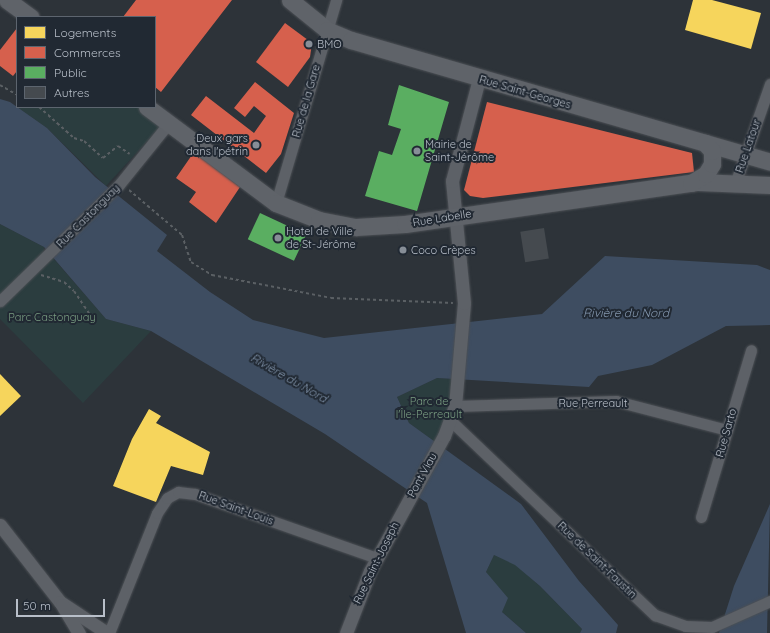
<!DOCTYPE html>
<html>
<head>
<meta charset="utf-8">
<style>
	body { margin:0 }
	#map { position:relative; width:770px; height:633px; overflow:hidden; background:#2d3339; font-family:Quicksand,sans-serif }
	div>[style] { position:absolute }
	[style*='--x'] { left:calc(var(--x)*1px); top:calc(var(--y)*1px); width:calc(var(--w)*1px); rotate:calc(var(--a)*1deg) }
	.green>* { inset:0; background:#2b3d3f }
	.water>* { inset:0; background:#3e4d61 }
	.homes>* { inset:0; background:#f6d55c }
	.shops>* { inset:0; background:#d6604d }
	.public>* { inset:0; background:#5aae61; transform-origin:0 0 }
	.building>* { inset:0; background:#454a4f; transform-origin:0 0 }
	.path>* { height:2px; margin-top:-1px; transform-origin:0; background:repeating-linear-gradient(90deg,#5b6064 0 3px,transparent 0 6px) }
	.roads { filter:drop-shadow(0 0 1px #4b4f54) drop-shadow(0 0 1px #4b4f54) }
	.minor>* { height:11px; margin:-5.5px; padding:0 5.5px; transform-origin:5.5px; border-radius:5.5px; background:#5d6167 }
	.tertiary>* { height:13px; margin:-6.5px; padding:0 6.5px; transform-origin:6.5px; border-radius:6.5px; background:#5d6167 }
	.primary>* { height:17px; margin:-8.5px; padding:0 8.5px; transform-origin:8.5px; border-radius:8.5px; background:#5f6369 }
	.dots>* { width:11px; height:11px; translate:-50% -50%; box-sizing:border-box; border:2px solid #212933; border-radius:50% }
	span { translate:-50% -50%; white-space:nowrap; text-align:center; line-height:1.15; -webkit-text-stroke:4px #212933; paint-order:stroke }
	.poi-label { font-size:11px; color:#b8bfc9 }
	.left { translate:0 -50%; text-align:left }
	.right { translate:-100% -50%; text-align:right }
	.street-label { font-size:11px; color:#b8bfc9 }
	.park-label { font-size:11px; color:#799c81 }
	.water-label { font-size:12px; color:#8396ad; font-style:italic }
	.legend { position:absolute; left:16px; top:16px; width:140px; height:92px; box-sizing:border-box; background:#212933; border:1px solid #5d656f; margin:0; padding:5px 7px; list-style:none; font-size:12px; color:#b8bfc9 }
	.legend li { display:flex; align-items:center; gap:8px; height:20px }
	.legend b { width:20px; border:1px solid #5d656f }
	.scale { position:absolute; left:16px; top:599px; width:89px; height:18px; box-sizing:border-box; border:2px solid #b8bfc9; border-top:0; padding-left:5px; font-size:12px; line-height:14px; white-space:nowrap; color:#b8bfc9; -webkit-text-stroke:3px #212933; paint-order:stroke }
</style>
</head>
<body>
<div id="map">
	<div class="green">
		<i style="clip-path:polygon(17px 107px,141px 107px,163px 124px,106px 186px,47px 128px)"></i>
		<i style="clip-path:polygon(0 224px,44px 247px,43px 261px,0 299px)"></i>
		<i style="clip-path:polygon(53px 258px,106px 319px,151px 331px,83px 403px,0 319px,0 305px)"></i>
		<i style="clip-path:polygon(437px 378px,455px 379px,455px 406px,435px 442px,409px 423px,397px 397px)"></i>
		<i style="clip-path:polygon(494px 555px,515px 564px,540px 586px,582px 629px,580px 633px,526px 633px,502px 612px,486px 572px)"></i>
	</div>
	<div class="water">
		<i style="clip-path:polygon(0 99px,10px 102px,47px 128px,95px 177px,167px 235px,157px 251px,210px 292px,253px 320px,324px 338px,542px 314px,605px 256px,757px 265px,770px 270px,770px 325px,726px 326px,652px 365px,598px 376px,589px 387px,437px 378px,397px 397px,409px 423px,521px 504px,579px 581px,618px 625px,616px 633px,580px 633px,582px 629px,540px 586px,515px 565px,494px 555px,486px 572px,508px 598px,502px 612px,526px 633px,466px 633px,427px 503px,325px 434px,151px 331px,106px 319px,44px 247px,0 224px)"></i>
		<i style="clip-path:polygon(770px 504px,767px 633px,719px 633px,734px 586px)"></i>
	</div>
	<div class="homes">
		<i style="clip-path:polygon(693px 0,712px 0,761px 13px,751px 49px,685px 30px)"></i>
		<i style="clip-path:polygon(0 374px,21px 396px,0 416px)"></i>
		<i style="clip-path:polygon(149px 409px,161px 416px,156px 423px,210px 452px,203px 475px,171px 466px,156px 502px,113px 486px,132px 439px)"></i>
	</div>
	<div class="shops">
		<i style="clip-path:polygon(136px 0,232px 0,161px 92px,155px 87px,155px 17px,123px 17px)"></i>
		<i style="clip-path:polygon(285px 23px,312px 43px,310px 57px,288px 87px,256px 62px)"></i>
		<i style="clip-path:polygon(17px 28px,17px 71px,13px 76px,0 66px,0 50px)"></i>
		<i style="clip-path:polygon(255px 82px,294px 113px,281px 154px,266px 173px,191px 115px,206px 96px,254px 133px,266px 116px,254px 106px,245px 117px,234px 108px)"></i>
		<i style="clip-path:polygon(487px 102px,692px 153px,694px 172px,483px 198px,470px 196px,464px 190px)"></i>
		<i style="clip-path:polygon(194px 152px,240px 187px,216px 223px,189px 202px,196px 192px,176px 178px)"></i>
	</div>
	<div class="public">
		<i style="clip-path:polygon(399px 85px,449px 102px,417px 211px,365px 196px,379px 151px,392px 155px,401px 129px,388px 125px)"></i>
		<i style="left:260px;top:213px;width:51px;height:29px;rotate:25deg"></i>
	</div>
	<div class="building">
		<i style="left:544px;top:228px;width:31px;height:24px;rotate:81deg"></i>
	</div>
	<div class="path">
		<i style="--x:0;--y:85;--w:20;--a:30"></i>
		<i style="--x:39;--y:107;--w:47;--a:41.5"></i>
		<i style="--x:74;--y:138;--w:10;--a:17"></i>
		<i style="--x:84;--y:141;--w:25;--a:42"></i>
		<i style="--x:103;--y:158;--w:19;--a:-39"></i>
		<i style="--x:118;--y:146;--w:14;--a:34"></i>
		<i style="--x:129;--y:190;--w:70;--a:40.3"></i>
		<i style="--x:182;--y:235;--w:28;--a:72"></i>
		<i style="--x:191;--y:262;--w:25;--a:32"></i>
		<i style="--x:212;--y:275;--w:121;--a:10.9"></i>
		<i style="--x:331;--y:298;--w:122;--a:2.3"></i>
		<i style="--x:41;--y:275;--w:24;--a:17"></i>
		<i style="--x:64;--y:282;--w:13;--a:42"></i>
		<i style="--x:74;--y:291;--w:29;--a:56"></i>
	</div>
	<div class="roads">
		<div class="minor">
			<i style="--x:735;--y:184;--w:106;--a:-70.7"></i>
			<i style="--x:276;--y:203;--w:212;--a:-73.5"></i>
			<i style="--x:0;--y:301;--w:165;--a:-44.3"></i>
			<i style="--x:118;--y:186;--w:80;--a:-51.1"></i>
			<i style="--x:455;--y:406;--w:161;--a:-1.8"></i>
			<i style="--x:616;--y:401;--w:115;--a:14.6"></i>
			<i style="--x:451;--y:421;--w:282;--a:43.6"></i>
			<i style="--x:655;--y:615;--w:32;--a:20"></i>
			<i style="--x:685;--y:626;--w:27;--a:2"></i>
			<i style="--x:712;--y:627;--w:64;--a:-24.1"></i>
			<i style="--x:701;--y:517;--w:174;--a:-73.3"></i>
			<i style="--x:109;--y:633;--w:129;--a:-68.2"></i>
			<i style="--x:157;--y:513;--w:18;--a:-56"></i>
			<i style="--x:167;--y:498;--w:13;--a:-29"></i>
			<i style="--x:178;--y:492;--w:17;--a:7"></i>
			<i style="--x:195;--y:494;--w:193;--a:19.4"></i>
		</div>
		<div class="tertiary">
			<i style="--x:0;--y:525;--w:98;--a:52.1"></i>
			<i style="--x:60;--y:602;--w:56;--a:33.4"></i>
			<i style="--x:62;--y:605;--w:33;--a:59"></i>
			<i style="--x:346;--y:633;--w:66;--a:-68.8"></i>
			<i style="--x:370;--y:571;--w:154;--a:-61.3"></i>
			<i style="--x:444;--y:436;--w:32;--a:-70"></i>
			<i style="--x:455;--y:406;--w:103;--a:-85"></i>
			<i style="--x:464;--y:303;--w:123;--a:-95.6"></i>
			<i style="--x:452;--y:181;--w:106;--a:-75.2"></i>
		</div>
		<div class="primary">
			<i style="--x:7;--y:0;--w:29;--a:36"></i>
			<i style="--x:290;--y:0;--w:48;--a:39"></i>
			<i style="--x:327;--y:30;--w:26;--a:23"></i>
			<i style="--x:351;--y:40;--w:436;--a:16.2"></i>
			<i style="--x:147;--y:107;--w:161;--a:36.7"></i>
			<i style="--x:276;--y:203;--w:46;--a:21.6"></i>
			<i style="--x:319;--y:220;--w:38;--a:11"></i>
			<i style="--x:356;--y:227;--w:49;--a:-3.5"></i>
			<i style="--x:405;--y:224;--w:296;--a:-8.2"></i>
			<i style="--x:698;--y:182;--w:72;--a:2.4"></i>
			<i style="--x:691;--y:183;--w:17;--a:-31"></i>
			<i style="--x:706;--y:174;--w:12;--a:-59"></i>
			<i style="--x:712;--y:164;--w:13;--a:-90"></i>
			<i style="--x:712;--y:151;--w:11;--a:-131"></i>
		</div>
	</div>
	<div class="dots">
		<i style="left:309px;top:44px;background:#878e97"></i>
		<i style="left:256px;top:145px;background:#878e97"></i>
		<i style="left:417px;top:151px;background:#878e97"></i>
		<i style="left:278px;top:238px;background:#878e97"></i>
		<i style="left:403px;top:250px;background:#878e97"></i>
	</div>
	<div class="poi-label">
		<span class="left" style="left:317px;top:44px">BMO</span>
		<span class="right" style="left:248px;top:145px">Deux gars<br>dans l'pétrin</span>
		<span class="left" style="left:425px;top:151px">Mairie de<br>Saint-Jérôme</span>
		<span class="left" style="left:286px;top:238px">Hotel de Ville<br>de St-Jérôme</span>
		<span class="left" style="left:411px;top:250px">Coco Crèpes</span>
	</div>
	<div class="street-label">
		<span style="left:525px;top:92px;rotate:16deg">Rue Saint-Georges</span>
		<span style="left:306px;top:101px;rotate:-74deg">Rue de la Gare</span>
		<span style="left:748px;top:146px;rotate:-71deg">Rue Latour</span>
		<span style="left:88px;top:216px;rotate:-45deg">Rue Castonguay</span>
		<span style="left:442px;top:218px;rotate:-9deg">Rue Labelle</span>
		<span style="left:593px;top:403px">Rue Perreault</span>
		<span style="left:726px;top:433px;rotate:-74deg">Rue Sarto</span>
		<span style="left:422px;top:475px;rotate:-61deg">Pont Viau</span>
		<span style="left:236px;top:508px;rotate:20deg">Rue Saint-Louis</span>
		<span style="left:597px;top:560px;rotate:44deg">Rue de Saint-Faustin</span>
		<span style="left:376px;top:563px;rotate:-64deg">Rue Saint-Joseph</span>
	</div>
	<div class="park-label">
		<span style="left:52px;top:317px">Parc Castonguay</span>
		<span style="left:429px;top:408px">Parc de<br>l'Île-Perreault</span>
	</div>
	<div class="water-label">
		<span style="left:626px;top:313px">Rivière du Nord</span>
		<span style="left:289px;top:378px;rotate:30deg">Rivière du Nord</span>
	</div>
	<ul class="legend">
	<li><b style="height:11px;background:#f6d55c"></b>Logements</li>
	<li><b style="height:11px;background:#d6604d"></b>Commerces</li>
	<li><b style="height:11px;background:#5aae61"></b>Public</li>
	<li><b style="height:11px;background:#454a4f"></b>Autres</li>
	</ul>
	<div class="scale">50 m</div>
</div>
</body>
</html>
